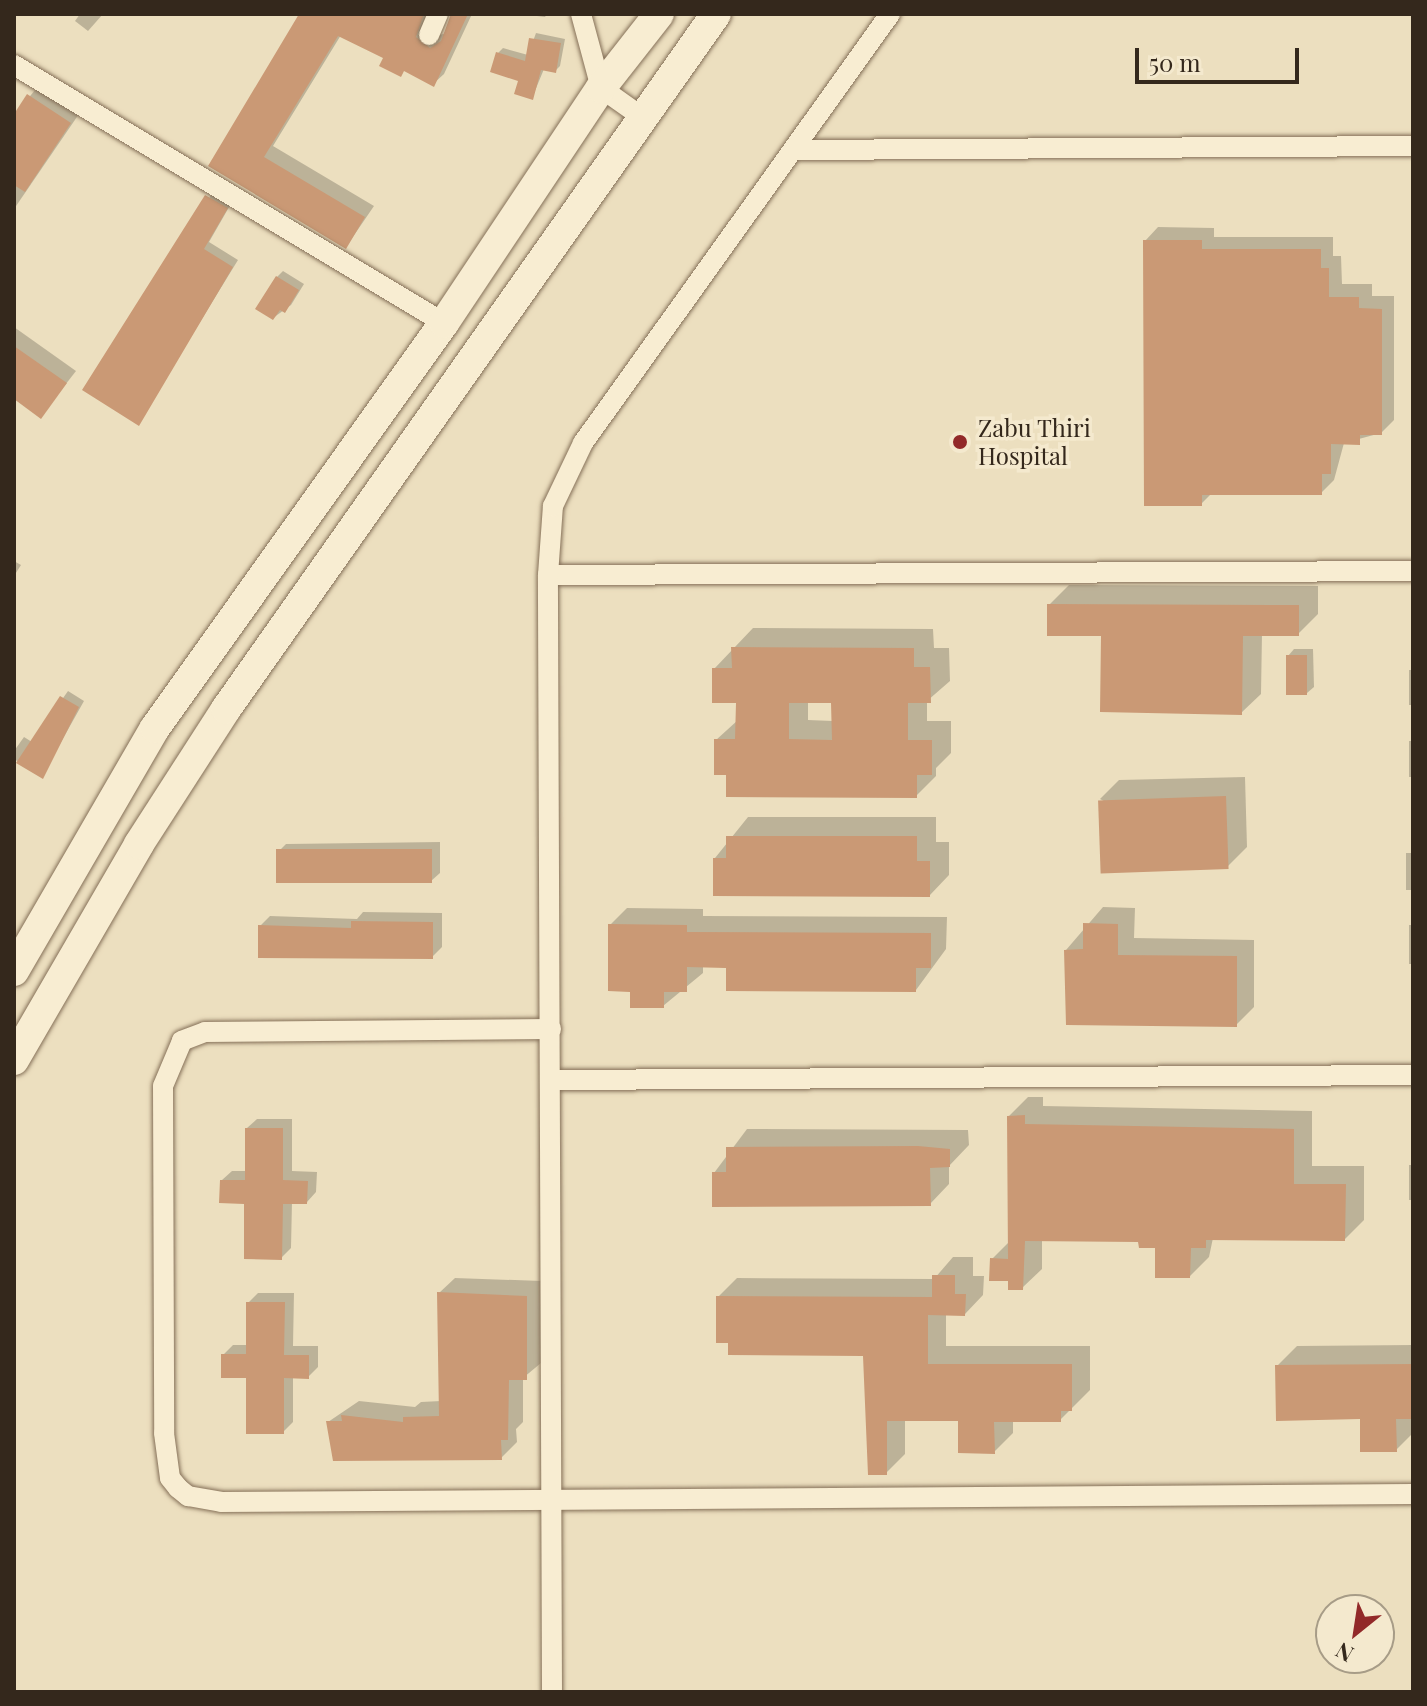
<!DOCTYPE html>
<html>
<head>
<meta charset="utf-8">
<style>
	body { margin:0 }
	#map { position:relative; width:1427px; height:1706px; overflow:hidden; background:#ecdfbf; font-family:"Playfair Display",serif }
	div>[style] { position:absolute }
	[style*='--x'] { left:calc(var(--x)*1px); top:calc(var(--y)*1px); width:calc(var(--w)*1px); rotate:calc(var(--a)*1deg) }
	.shadow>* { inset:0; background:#0003; transform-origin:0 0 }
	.building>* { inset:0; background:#ca9975; transform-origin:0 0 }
	.roads { filter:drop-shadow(0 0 2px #857058) drop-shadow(0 0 2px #857058) }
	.minor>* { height:20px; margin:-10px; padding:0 10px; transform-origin:10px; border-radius:10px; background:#f8edd2 }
	.secondary>* { height:30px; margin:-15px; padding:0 15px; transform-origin:15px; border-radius:15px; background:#f8edd2 }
	.dots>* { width:22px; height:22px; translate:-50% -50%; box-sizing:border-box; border:4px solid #f4e9ce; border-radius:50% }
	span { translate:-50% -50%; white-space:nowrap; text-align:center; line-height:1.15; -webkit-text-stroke:7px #f4e9ce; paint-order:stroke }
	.poi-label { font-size:24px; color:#34281c }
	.left { translate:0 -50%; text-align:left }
	.frame { position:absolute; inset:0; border:16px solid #34281c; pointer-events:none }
	.north { position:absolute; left:1315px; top:1594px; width:80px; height:80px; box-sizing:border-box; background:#f4e9ce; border:2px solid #a79c87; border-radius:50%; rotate:210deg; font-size:22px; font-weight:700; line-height:32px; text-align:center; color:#34281c }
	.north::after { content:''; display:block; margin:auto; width:28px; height:36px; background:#922929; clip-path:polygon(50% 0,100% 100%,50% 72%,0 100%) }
	.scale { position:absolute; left:1135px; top:48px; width:164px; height:36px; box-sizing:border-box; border:4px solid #34281c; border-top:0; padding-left:10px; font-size:24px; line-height:28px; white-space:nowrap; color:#34281c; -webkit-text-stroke:6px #f4e9ce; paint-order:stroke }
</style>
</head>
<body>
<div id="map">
	<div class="shadow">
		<i style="clip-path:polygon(80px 14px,103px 14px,88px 31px,75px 21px)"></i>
		<i style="clip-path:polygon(305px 14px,429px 14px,434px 37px,446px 33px,453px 14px,472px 14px,444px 74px,433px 84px,341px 35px,273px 146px,374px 206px,346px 247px,211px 166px)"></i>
		<i style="clip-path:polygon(521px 14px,547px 14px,545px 17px)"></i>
		<i style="clip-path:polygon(536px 33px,565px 39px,560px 66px,555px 71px,544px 69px,532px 98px,498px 53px,503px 48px,528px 55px)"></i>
		<i style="clip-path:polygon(39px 85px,81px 111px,14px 209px,14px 116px)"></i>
		<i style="clip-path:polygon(212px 190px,232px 202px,209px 242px,238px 260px,138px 423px)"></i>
		<i style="clip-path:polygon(1158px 227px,1214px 228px,1214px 237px,1333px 237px,1333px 256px,1341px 256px,1342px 284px,1372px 284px,1372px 296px,1394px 296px,1394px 420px,1381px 433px,1344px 443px,1334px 480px,1321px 493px,1212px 493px,1201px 504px,1145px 241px)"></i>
		<i style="clip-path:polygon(283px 271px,304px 284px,291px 305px,273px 318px,277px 277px)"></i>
		<i style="clip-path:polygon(14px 327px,76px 371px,41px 416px,14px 397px)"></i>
		<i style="clip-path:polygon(14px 561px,21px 565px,14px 576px)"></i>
		<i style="clip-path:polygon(1069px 585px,1318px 586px,1318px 614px,1298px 634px,1262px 634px,1261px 694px,1241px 713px,1049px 605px)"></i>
		<i style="clip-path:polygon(evenodd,753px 628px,933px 629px,934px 648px,949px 648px,950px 681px,927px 701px,927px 721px,951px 721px,951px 753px,936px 768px,936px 776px,916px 796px,728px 773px,716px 740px,738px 720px,738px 701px,714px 669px,753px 628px,808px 701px,833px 701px,833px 721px,808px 720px,808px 701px)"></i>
		<i style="clip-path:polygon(1294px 649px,1313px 649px,1314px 687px,1307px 693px,1288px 656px)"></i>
		<i style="left:1413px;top:670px;width:35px;height:4px;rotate:90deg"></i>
		<i style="clip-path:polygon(68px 691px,84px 701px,42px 776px,14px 759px,14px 751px,24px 737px,32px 742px)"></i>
		<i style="left:1413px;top:741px;width:36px;height:4px;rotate:90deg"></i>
		<i style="clip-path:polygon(1245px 777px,1247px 847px,1227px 867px,1100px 799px,1119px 780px)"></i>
		<i style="clip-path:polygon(748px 817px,936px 817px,936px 842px,949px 842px,949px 875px,930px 895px,715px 858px)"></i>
		<i style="clip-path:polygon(440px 842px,440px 873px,431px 881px,278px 852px,286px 844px)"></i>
		<i style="left:1413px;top:853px;width:37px;height:7px;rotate:90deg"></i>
		<i style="clip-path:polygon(1103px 907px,1135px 908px,1134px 938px,1254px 940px,1254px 1007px,1236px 1025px,1066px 950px)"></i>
		<i style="clip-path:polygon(627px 908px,703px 909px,703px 916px,947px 917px,946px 949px,916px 990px,703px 965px,703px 973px,663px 1006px,632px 990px,610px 925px)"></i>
		<i style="clip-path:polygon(363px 912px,442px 913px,442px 947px,432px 957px,260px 926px,270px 916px,357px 919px)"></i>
		<i style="left:1413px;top:925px;width:39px;height:4px;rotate:90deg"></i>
		<i style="clip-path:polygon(1028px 1097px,1043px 1097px,1043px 1106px,1312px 1111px,1312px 1166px,1364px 1166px,1364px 1220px,1345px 1239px,1213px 1238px,1209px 1257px,1190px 1276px,1157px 1246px,1140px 1240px,1042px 1239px,1042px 1269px,1022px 1288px,992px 1259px,1010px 1241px,1009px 1116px)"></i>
		<i style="clip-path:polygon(257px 1119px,292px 1119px,292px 1171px,317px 1172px,316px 1192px,307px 1202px,292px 1202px,291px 1248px,281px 1258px,246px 1202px,222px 1180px,232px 1171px,247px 1171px,247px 1128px)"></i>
		<i style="clip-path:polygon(747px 1129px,968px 1130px,969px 1145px,949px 1166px,949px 1184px,930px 1204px,714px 1173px)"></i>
		<i style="left:1413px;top:1165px;width:35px;height:4px;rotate:90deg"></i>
		<i style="clip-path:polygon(953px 1257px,973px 1257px,973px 1276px,984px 1276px,983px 1295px,965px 1314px,946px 1314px,946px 1346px,1090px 1346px,1090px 1390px,1060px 1420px,1013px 1420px,1013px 1433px,994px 1452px,960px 1419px,905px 1419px,905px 1454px,886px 1473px,865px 1354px,730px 1341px,718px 1297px,737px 1278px,934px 1279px)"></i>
		<i style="clip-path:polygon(455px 1278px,542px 1281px,541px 1363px,523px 1378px,523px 1422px,516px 1429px,517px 1442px,501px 1458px,328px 1422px,359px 1401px,415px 1407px,421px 1402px,441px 1401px,439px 1293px)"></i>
		<i style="clip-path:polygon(258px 1293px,294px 1293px,293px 1346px,318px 1346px,318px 1367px,308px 1377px,293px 1377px,293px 1422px,283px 1432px,248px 1376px,223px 1355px,233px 1345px,248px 1345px,248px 1303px)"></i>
		<i style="clip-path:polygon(1413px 1345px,1413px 1433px,1396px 1450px,1362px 1417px,1277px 1366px,1297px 1346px)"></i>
	</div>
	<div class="building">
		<i style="clip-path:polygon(299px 14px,424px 14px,416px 37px,430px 48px,441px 41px,451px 14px,468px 14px,434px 87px,404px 71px,401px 77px,379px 66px,383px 58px,338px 36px,264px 157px,365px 217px,346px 249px,208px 166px)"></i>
		<i style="clip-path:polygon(529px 38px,561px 43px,556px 73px,541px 70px,533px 100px,514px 94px,518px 81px,490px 72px,496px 52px,525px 61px)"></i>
		<i style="clip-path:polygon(27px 94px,71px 123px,25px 192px,14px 185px,14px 114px)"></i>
		<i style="clip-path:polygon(205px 195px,228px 208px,204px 249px,233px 267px,139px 426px,82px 390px)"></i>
		<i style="clip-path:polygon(1143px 240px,1202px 240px,1202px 249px,1321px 249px,1321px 268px,1329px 268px,1329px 297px,1359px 297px,1359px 308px,1382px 309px,1382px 435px,1360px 435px,1360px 445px,1331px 444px,1331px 474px,1322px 474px,1322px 495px,1202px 495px,1202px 506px,1144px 506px)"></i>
		<i style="clip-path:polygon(276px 276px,299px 290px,285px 313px,280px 310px,273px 320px,255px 309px)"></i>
		<i style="clip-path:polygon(14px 346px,67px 383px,41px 419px,14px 399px)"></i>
		<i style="clip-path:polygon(1047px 604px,1299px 605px,1299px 636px,1243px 636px,1242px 715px,1100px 712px,1101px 636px,1047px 636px)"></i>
		<i style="clip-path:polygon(evenodd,731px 647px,914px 648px,914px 667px,930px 667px,931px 703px,908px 703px,908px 740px,932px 740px,932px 775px,917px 775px,917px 798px,726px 797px,726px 775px,714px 775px,714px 739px,735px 739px,736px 703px,712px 703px,712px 668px,732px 668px,731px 647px,789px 703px,831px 703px,832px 740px,789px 739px,789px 703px)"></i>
		<i style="left:1286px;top:655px;width:21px;height:40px"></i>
		<i style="clip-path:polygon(60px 696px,79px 707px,43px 779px,16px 763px)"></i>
		<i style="left:1226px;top:796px;width:73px;height:128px;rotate:88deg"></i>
		<i style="clip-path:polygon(726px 836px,917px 836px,917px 861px,930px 861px,930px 897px,713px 896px,713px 858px,726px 858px)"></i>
		<i style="left:432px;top:849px;width:34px;height:156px;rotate:90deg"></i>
		<i style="clip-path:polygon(351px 921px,433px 922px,433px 959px,258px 958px,258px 925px,351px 928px)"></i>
		<i style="clip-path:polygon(1083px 923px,1118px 924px,1118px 955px,1237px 956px,1237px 1027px,1066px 1025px,1064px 950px,1083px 949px)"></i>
		<i style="clip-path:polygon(608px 924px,687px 925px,687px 932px,931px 933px,931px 968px,916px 968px,916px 992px,726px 991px,726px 968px,687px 967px,687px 992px,664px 992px,664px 1008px,630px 1008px,630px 992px,608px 991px)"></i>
		<i style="clip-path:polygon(1025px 1115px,1025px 1124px,1294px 1129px,1294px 1184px,1346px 1184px,1345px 1241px,1206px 1240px,1206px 1248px,1191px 1248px,1190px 1278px,1155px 1278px,1155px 1248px,1139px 1248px,1138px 1242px,1025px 1241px,1023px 1290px,1008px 1290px,1008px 1281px,989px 1281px,990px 1258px,1008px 1259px,1007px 1116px)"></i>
		<i style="clip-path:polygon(245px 1128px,283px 1128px,283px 1180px,308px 1181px,307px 1204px,283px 1204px,282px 1260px,244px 1259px,244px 1204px,219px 1203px,220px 1180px,245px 1180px)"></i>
		<i style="clip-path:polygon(918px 1146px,950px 1149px,950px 1167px,930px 1168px,931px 1206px,712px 1207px,712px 1172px,726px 1172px,726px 1147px)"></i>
		<i style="clip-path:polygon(932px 1275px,955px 1275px,955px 1294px,966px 1294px,965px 1316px,928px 1315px,928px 1364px,1072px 1364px,1072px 1411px,1061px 1411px,1061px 1422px,994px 1422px,995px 1454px,958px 1453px,958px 1421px,887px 1421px,887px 1475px,868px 1475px,863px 1356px,728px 1355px,728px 1343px,716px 1343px,716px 1296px,932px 1297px)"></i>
		<i style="clip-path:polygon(437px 1292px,527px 1296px,527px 1380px,509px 1380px,508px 1440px,501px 1440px,502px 1460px,333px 1461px,326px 1421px,342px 1421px,341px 1415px,403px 1422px,403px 1417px,439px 1416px)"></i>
		<i style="clip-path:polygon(246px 1302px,285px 1302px,284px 1355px,309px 1355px,309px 1379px,284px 1378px,284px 1434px,246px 1434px,246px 1378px,221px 1378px,221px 1354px,246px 1354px)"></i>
		<i style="clip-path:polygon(1413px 1364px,1413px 1419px,1396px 1419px,1397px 1452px,1360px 1452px,1360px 1419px,1276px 1421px,1275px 1365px)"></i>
	</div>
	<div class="roads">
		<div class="minor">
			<i style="--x:581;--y:14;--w:77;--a:74.9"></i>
			<i style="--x:601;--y:88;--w:50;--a:35.3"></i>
			<i style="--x:429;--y:35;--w:23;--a:-67"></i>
			<i style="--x:14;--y:65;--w:501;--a:30.96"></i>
			<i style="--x:797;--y:150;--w:616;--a:-0.37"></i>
			<i style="--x:548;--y:575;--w:865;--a:-0.26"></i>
			<i style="--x:551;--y:1029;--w:346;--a:179.5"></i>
			<i style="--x:205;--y:1032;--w:25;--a:159"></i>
			<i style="--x:182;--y:1041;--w:49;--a:112.9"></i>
			<i style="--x:163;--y:1086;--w:347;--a:89.8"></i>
			<i style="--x:164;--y:1433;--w:45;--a:82.4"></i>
			<i style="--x:170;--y:1478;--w:13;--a:51"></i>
			<i style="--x:178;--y:1488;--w:13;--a:39"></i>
			<i style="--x:188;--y:1496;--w:34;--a:10"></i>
			<i style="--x:221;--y:1502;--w:1192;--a:-0.38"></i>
			<i style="--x:551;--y:1080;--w:862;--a:-0.33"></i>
			<i style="--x:552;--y:1692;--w:1117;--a:-90.21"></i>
			<i style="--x:548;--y:575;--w:69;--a:-85.9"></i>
			<i style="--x:553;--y:506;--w:70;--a:-64.5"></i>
			<i style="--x:583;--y:443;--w:528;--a:-54.41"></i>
		</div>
		<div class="secondary">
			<i style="--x:14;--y:971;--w:281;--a:-59.9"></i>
			<i style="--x:155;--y:728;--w:498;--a:-54.5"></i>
			<i style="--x:444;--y:323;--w:283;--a:-56.3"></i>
			<i style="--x:601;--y:88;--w:94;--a:-51.9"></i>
			<i style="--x:14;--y:1060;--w:250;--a:-59.9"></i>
			<i style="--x:139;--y:844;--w:161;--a:-57.2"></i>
			<i style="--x:226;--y:709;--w:850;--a:-54.81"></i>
		</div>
	</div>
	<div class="dots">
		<i style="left:960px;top:442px;background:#922929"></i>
	</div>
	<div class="poi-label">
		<span class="left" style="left:978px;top:442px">Zabu Thiri<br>Hospital</span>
	</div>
	<div class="frame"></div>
	<div class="north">N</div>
	<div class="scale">50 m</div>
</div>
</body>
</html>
